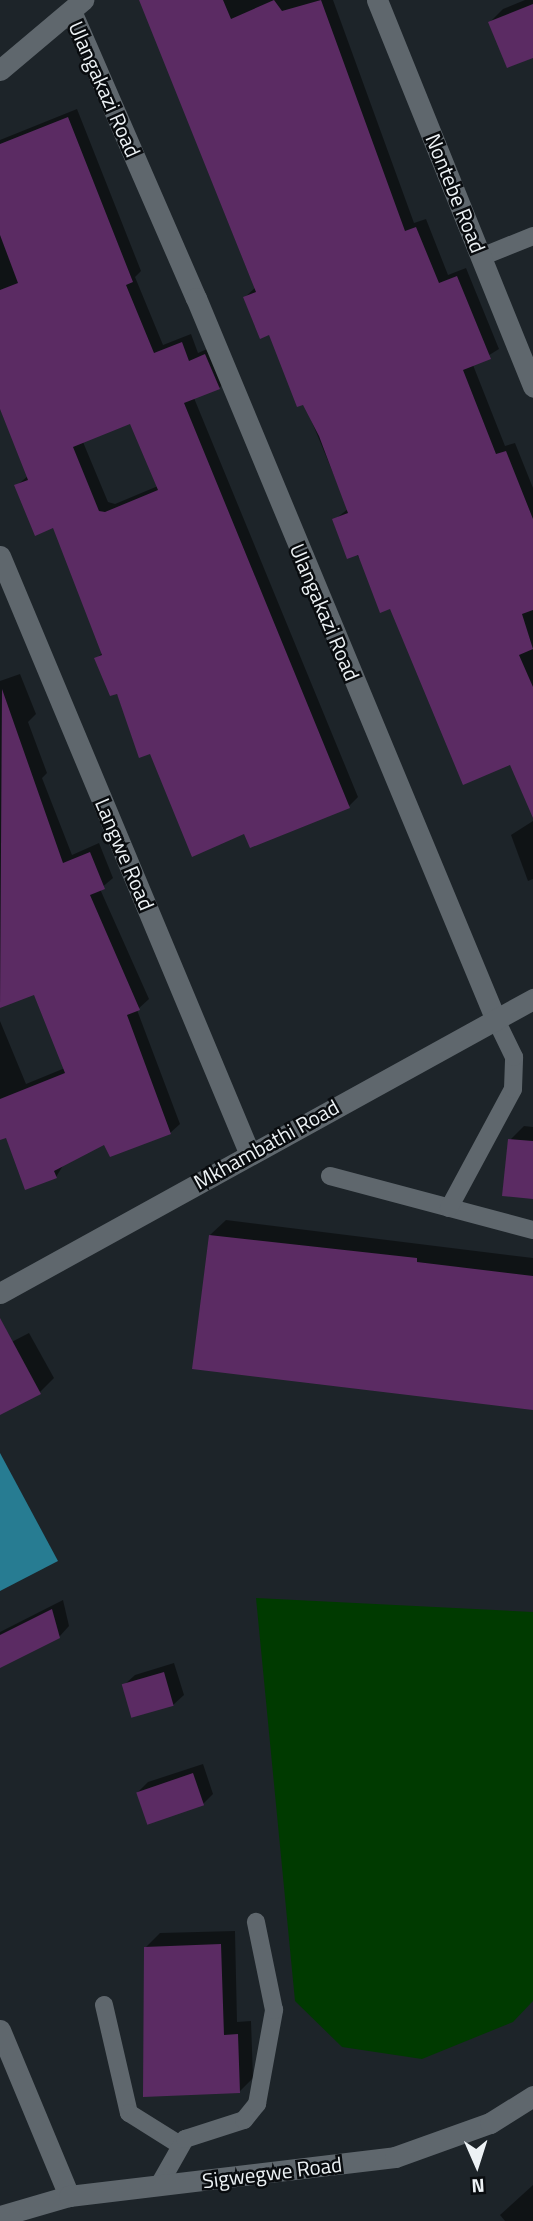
<!DOCTYPE html>
<html>
<head>
<meta charset="utf-8">
<style>
	body { margin:0 }
	#map { position:relative; width:533px; height:2221px; overflow:hidden; background:#1d2429; font-family:"Titillium Web",sans-serif }
	div>[style] { position:absolute }
	[style*='--x'] { left:calc(var(--x)*1px); top:calc(var(--y)*1px); width:calc(var(--w)*1px); rotate:calc(var(--a)*1deg) }
	.green>* { inset:0; background:#003a00 }
	.water>* { inset:0; background:#277c92 }
	.shadow>* { inset:0; background:#0007 }
	.building>* { inset:0; background:#5b2b63; transform-origin:0 0 }
	.lane>* { height:18px; margin:-9px; padding:0 9px; transform-origin:9px; border-radius:9px; background:#5f676d }
	.street>* { height:21px; margin:-10.5px; padding:0 10.5px; transform-origin:10.5px; border-radius:10.5px; background:#5f676d }
	span { translate:-50% -50%; white-space:nowrap; text-align:center; line-height:1.15; -webkit-text-stroke:5px #090c0f; paint-order:stroke }
	.street-label { font-size:21px; color:#edf2f5 }
	.north { position:absolute; left:442px; top:2130px; width:70px; height:70px; -webkit-text-stroke:5px #090c0f; paint-order:stroke; rotate:177deg; font-size:19px; font-weight:700; line-height:28px; text-align:center; color:#edf2f5 }
	.north::after { content:''; display:block; margin:auto; width:24px; height:32px; background:#edf2f5; clip-path:polygon(50% 0,100% 100%,50% 72%,0 100%) }
</style>
</head>
<body>
<div id="map">
	<div class="green">
		<i style="clip-path:polygon(256px 1598px,533px 1612px,533px 2001px,513px 2022px,422px 2059px,342px 2047px,295px 2001px)"></i>
	</div>
	<div class="water">
		<i style="clip-path:polygon(0 1453px,58px 1561px,0 1591px)"></i>
	</div>
	<div class="shadow">
		<i style="clip-path:polygon(148px 0,333px 0,414px 223px,426px 219px,448px 275px,466px 268px,499px 349px,473px 365px,505px 446px,515px 443px,533px 488px,533px 813px,511px 762px,391px 606px,334px 520px,348px 509px,304px 403px,270px 333px,245px 297px,256px 287px)"></i>
		<i style="clip-path:polygon(525px 0,533px 0,533px 56px,490px 22px,503px 9px)"></i>
		<i style="clip-path:polygon(evenodd,77px 109px,141px 271px,135px 277px,163px 345px,191px 334px,198px 353px,214px 346px,228px 379px,219px 388px,194px 398px,358px 797px,349px 806px,245px 832px,151px 752px,96px 659px,103px 652px,54px 526px,16px 486px,28px 476px,0 392px,0 140px,77px 109px,131px 422px,158px 486px,115px 504px,108px 502px,83px 442px,131px 422px)"></i>
		<i style="clip-path:polygon(20px 674px,36px 714px,28px 722px,47px 773px,42px 778px,72px 855px,99px 843px,113px 878px,100px 889px,149px 999px,137px 1010px,180px 1124px,170px 1133px,105px 1142px,64px 1164px,56px 1177px,0 1122px,0 1021px,26px 1084px,65px 1068px,35px 993px,0 1007px,0 681px)"></i>
		<i style="clip-path:polygon(533px 821px,533px 879px,528px 881px,511px 835px)"></i>
		<i style="clip-path:polygon(524px 1126px,533px 1127px,533px 1197px,510px 1140px)"></i>
		<i style="clip-path:polygon(226px 1220px,533px 1258px,533px 1407px,210px 1235px)"></i>
		<i style="clip-path:polygon(29px 1333px,54px 1378px,40px 1392px,0 1413px,0 1348px)"></i>
		<i style="clip-path:polygon(63px 1600px,69px 1626px,59px 1637px,0 1666px,0 1632px)"></i>
		<i style="clip-path:polygon(174px 1663px,184px 1695px,173px 1705px,124px 1685px,135px 1675px)"></i>
		<i style="clip-path:polygon(203px 1764px,213px 1794px,203px 1804px,138px 1792px,148px 1782px)"></i>
		<i style="clip-path:polygon(235px 1931px,237px 2022px,251px 2021px,253px 2078px,239px 2092px,146px 1947px,160px 1933px)"></i>
		<i style="clip-path:polygon(533px 2185px,533px 2221px,505px 2221px,500px 2215px)"></i>
	</div>
	<div class="building">
		<i style="clip-path:polygon(139px 0,223px 0,231px 19px,274px 0,282px 11px,321px 0,405px 231px,416px 227px,439px 283px,457px 276px,491px 359px,463px 370px,496px 454px,506px 451px,533px 519px,533px 610px,522px 614px,533px 649px,519px 655px,533px 687px,533px 818px,510px 765px,463px 785px,390px 609px,380px 613px,358px 555px,347px 559px,332px 519px,348px 513px,319px 436px,303px 405px,297px 407px,269px 335px,260px 339px,243px 297px,256px 292px)"></i>
		<i style="clip-path:polygon(533px 4px,533px 58px,507px 68px,488px 22px)"></i>
		<i style="clip-path:polygon(evenodd,68px 117px,133px 282px,126px 285px,154px 353px,182px 342px,189px 361px,205px 354px,220px 389px,184px 403px,350px 808px,250px 848px,244px 834px,192px 857px,150px 754px,139px 758px,117px 694px,110px 696px,94px 658px,102px 655px,53px 528px,35px 536px,14px 485px,28px 480px,0 409px,0 290px,18px 283px,0 235px,0 144px,68px 117px,130px 424px,158px 490px,105px 512px,99px 511px,73px 447px,130px 424px)"></i>
		<i style="clip-path:polygon(2px 689px,63px 863px,90px 852px,105px 889px,90px 895px,140px 1010px,127px 1015px,171px 1134px,110px 1157px,104px 1145px,54px 1171px,57px 1178px,25px 1190px,6px 1138px,0 1140px,0 1099px,65px 1073px,34px 995px,0 1008px)"></i>
		<i style="clip-path:polygon(508px 1139px,533px 1141px,533px 1199px,502px 1196px)"></i>
		<i style="clip-path:polygon(209px 1235px,417px 1258px,417px 1262px,533px 1276px,533px 1410px,192px 1369px)"></i>
		<i style="clip-path:polygon(0 1318px,41px 1394px,0 1415px)"></i>
		<i style="clip-path:polygon(52px 1609px,60px 1638px,0 1668px,0 1635px)"></i>
		<i style="left:164px;top:1672px;width:35px;height:44px;rotate:74deg"></i>
		<i style="left:193px;top:1773px;width:34px;height:60px;rotate:71deg"></i>
		<i style="clip-path:polygon(221px 1944px,224px 2035px,238px 2034px,240px 2093px,143px 2097px,144px 1947px)"></i>
	</div>
	<div class="lane">
		<i style="--x:481;--y:257;--w:56;--a:-22"></i>
		<i style="--x:330;--y:1176;--w:210;--a:14.9"></i>
		<i style="--x:449;--y:1208;--w:135;--a:-61.7"></i>
		<i style="--x:513;--y:1089;--w:32;--a:-88"></i>
		<i style="--x:514;--y:1057;--w:41;--a:-115.9"></i>
		<i style="--x:104;--y:2005;--w:111;--a:77"></i>
		<i style="--x:129;--y:2113;--w:60;--a:32.1"></i>
		<i style="--x:159;--y:2185;--w:53;--a:-60.5"></i>
		<i style="--x:185;--y:2139;--w:62;--a:-17.9"></i>
		<i style="--x:244;--y:2120;--w:21;--a:-51"></i>
		<i style="--x:257;--y:2104;--w:96;--a:-79.7"></i>
		<i style="--x:274;--y:2010;--w:90;--a:-101.6"></i>
	</div>
	<div class="street">
		<i style="--x:377;--y:0;--w:417;--a:68"></i>
		<i style="--x:71;--y:11;--w:313;--a:66.5"></i>
		<i style="--x:196;--y:298;--w:782;--a:67.44"></i>
		<i style="--x:0;--y:70;--w:109;--a:-40.1"></i>
		<i style="--x:0;--y:556;--w:646;--a:67.33"></i>
		<i style="--x:0;--y:1293;--w:609;--a:-28.88"></i>
		<i style="--x:0;--y:2030;--w:180;--a:67.4"></i>
		<i style="--x:0;--y:2216;--w:72;--a:-16.2"></i>
		<i style="--x:69;--y:2196;--w:328;--a:-6.8"></i>
		<i style="--x:395;--y:2157;--w:101;--a:-19.7"></i>
		<i style="--x:490;--y:2123;--w:51;--a:-32.1"></i>
	</div>
	<div class="street-label">
		<span style="left:105px;top:89px;rotate:66deg">Ulangakazi Road</span>
		<span style="left:456px;top:193px;rotate:68deg">Nontebe Road</span>
		<span style="left:325px;top:612px;rotate:67deg">Ulangakazi Road</span>
		<span style="left:125px;top:854px;rotate:67deg">Langwe Road</span>
		<span style="left:266px;top:1144px;rotate:-29deg">Mkhambathi Road</span>
		<span style="left:272px;top:2172px;rotate:-7deg">Sigwegwe Road</span>
	</div>
	<div class="north">N</div>
</div>
</body>
</html>
